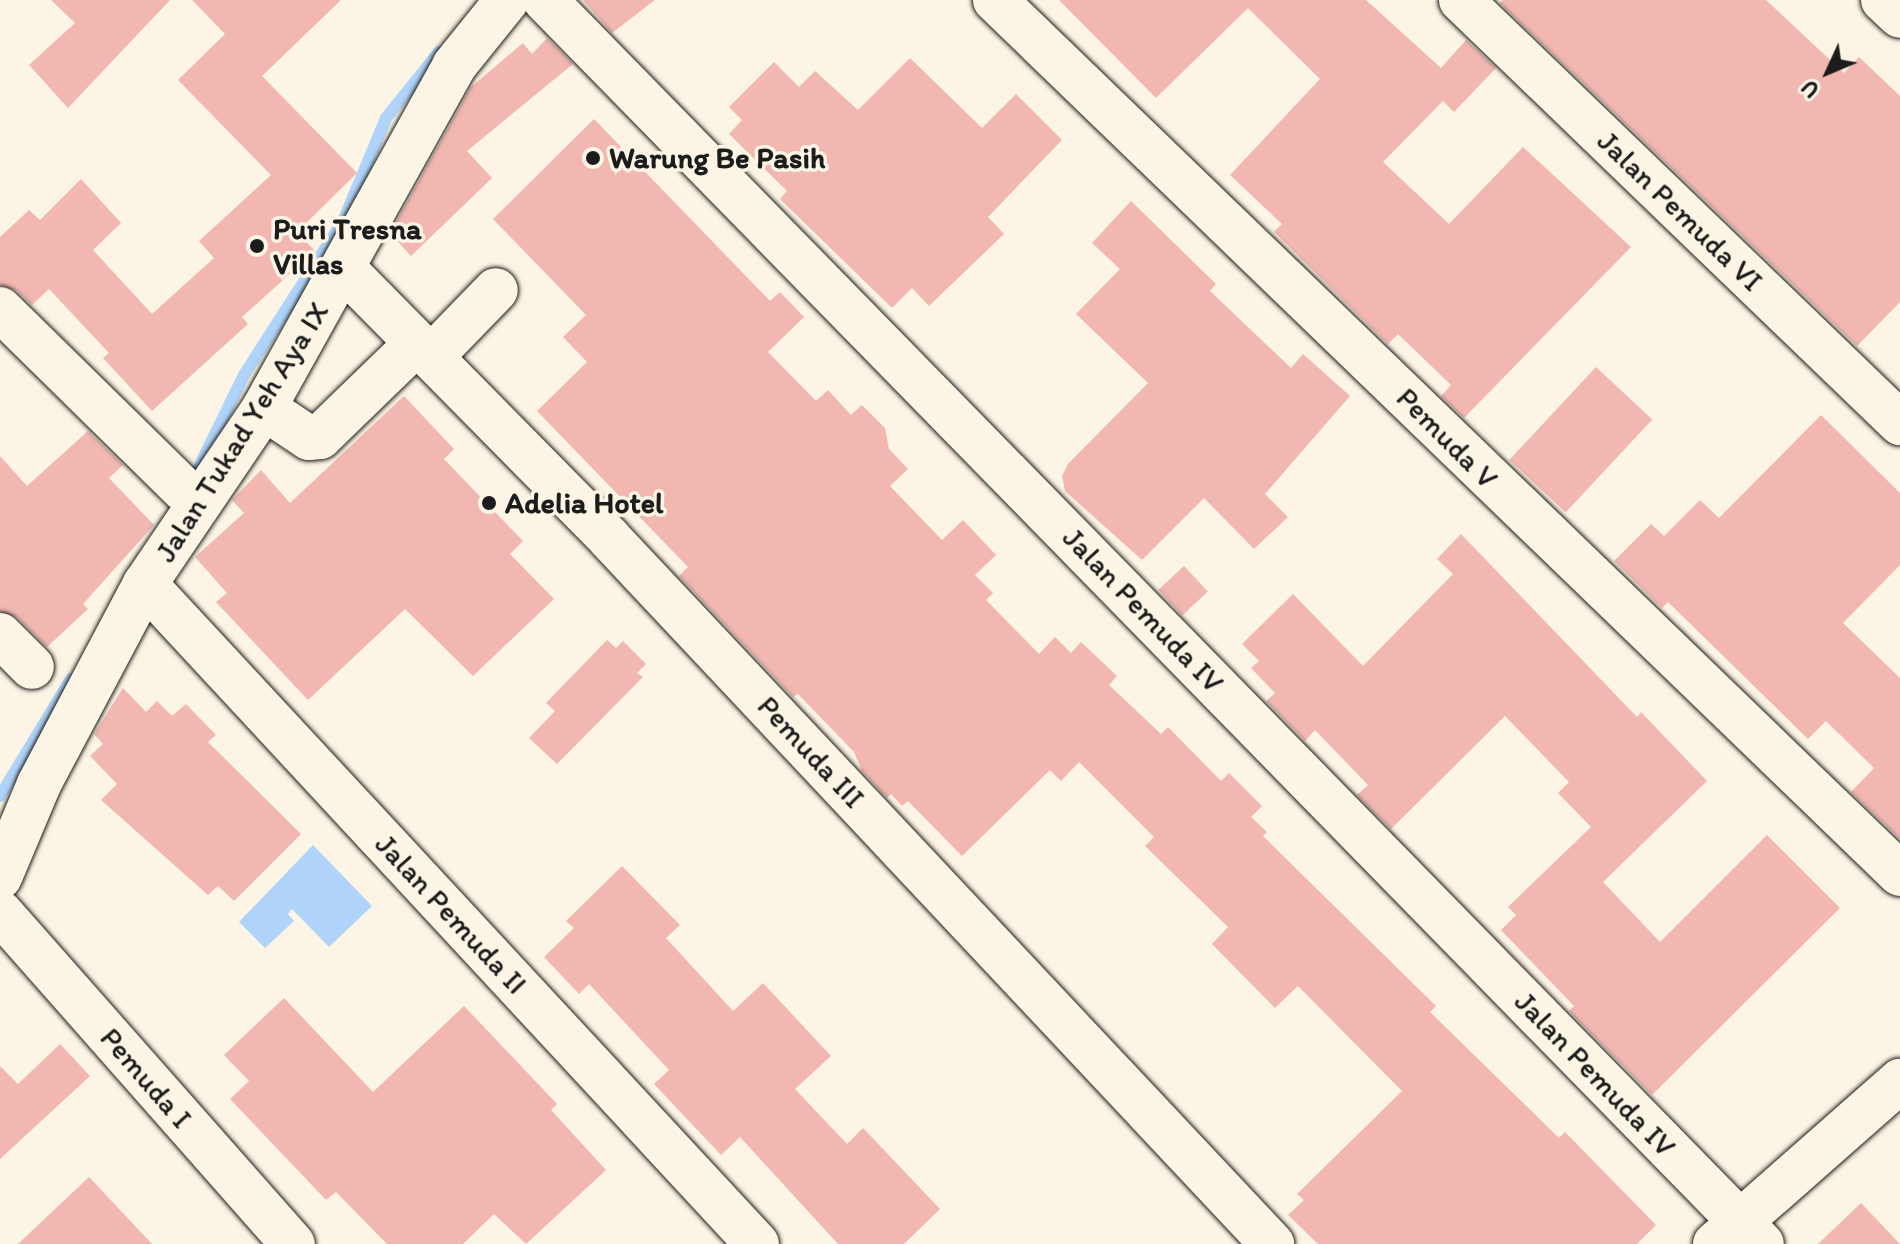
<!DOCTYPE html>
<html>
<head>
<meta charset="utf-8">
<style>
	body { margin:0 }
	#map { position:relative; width:1900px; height:1244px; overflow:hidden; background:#fcf5e5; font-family:Itim,sans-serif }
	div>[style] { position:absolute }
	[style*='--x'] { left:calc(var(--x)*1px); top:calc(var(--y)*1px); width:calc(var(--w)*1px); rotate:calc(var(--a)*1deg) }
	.water>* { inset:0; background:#b0d4f9 }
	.stream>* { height:12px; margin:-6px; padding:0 6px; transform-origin:6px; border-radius:6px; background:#b0d4f9 }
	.building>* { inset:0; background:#f2b7b1; transform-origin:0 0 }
	.roads { filter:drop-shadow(0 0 2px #1c1c1c) drop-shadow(0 0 2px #1c1c1c) }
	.minor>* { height:44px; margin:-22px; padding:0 22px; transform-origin:22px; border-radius:22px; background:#fcf5e5 }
	.dots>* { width:22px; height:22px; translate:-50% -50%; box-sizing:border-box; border:4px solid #fcf5e5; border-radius:50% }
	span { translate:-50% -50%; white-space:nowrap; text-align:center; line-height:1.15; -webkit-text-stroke:7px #fcf5e5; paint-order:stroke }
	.poi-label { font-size:30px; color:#1c1c1c; font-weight:700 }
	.left { translate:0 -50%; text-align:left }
	.street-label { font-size:30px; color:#1c1c1c }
	.north { position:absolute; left:1788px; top:32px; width:80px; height:80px; -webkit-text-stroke:6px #fcf5e5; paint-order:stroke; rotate:226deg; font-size:22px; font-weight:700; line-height:32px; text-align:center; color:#1c1c1c }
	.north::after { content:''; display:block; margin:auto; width:28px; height:36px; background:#1c1c1c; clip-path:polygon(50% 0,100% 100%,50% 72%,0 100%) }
</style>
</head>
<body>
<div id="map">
	<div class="water">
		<i style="clip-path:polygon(313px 845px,372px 906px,329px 947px,292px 909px,288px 914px,294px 921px,265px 948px,239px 922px)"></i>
	</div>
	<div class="stream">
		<i style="--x:196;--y:473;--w:109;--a:-63.9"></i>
		<i style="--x:244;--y:375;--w:185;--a:-57.3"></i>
		<i style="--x:344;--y:219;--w:109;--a:-67.4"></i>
		<i style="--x:386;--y:118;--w:85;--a:-51.2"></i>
		<i style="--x:0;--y:796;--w:137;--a:-58.7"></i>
	</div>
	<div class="building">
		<i style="clip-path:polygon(51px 0,170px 0,68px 108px,29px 65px,75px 23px)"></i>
		<i style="clip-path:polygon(192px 0,341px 0,262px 76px,357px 173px,297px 232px,315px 251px,242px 317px,248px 324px,152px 411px,103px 358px,109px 353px,49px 289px,32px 305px,17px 291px,0 285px,0 237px,29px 210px,40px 220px,81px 179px,121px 223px,93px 250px,152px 314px,214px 258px,199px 241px,271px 175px,178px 80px,225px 34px)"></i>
		<i style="clip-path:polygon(583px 0,655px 0,612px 33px)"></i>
		<i style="clip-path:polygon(1059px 0,1366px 0,1441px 68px,1466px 40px,1496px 68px,1454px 112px,1443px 101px,1383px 162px,1449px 224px,1523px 147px,1631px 247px,1464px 418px,1441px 396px,1451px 385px,1398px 334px,1388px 344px,1274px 232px,1282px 224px,1230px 175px,1320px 79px,1248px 8px,1156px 98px)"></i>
		<i style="clip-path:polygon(1503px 0,1766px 0,1844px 73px,1859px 57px,1900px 96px,1900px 302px,1857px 346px,1500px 3px)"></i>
		<i style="clip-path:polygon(547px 38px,573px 64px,467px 151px,492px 178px,411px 256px,390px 233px,471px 87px,523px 43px,532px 54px)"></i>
		<i style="clip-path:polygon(910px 58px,982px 128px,1016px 94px,1062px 140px,988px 217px,1004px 234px,929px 306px,912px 288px,892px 308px,780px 199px,787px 191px,729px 134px,742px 120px,729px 107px,774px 62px,799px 87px,815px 71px,858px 110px)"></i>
		<i style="clip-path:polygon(594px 119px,770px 301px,780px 292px,804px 317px,768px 352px,816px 401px,828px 390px,851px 415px,862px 405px,885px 428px,889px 449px,908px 469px,890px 486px,942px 540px,963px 520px,996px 555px,975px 575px,993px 593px,986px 600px,1039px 654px,1055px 637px,1071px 653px,1081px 642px,1117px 676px,1109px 685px,1161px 734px,1168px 727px,1221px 781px,1229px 773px,1262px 806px,1251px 817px,1267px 832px,1263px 836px,1436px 1006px,1430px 1012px,1559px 1138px,1565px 1132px,1656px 1225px,1637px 1244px,1318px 1244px,1288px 1215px,1304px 1200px,1297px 1194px,1402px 1091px,1298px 986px,1275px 1008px,1212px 944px,1228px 927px,1145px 846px,1154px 837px,1079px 762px,1061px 781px,1050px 770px,962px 856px,908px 801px,902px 806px,891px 794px,887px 798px,862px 771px,854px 752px,798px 694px,793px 697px,679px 576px,688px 567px,537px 411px,587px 362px,563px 337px,586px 315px,493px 219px)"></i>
		<i style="clip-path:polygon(1131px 201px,1216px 284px,1210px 291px,1291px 368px,1303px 354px,1350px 396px,1265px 494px,1288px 517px,1254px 549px,1204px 498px,1142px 560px,1065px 491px,1062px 476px,1068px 464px,1148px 383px,1076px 314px,1120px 269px,1092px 243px)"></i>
		<i style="left:1596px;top:367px;width:77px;height:127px;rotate:43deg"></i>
		<i style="clip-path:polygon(404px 396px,454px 449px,444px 459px,523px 541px,510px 554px,554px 599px,473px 676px,405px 609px,308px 700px,216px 602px,227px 593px,195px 557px,244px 513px,232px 500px,261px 470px,290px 503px)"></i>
		<i style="clip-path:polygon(1821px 415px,1900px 493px,1900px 565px,1843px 623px,1900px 678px,1900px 839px,1851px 792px,1874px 768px,1826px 721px,1808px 739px,1668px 602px,1662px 608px,1614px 561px,1651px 524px,1664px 536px,1700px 500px,1719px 518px)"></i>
		<i style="clip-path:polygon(88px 431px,123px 465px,109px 478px,154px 525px,83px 604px,88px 609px,47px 647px,17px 617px,0 611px,0 456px,27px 486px)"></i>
		<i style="clip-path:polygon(1461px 534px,1637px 717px,1641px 712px,1707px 781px,1603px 882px,1660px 942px,1767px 835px,1840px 908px,1652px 1095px,1569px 1011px,1574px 1006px,1501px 930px,1516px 915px,1508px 907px,1591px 827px,1558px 793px,1569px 782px,1505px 716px,1391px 829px,1357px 795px,1368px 785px,1315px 730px,1305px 741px,1266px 701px,1275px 693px,1251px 668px,1259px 661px,1242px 644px,1293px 594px,1363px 666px,1453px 574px,1437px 559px)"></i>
		<i style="left:1184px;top:566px;width:35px;height:35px;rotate:47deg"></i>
		<i style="clip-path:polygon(607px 640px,616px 648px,623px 641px,646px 664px,637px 673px,643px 677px,557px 764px,529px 738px,555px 711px,546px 703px)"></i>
		<i style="clip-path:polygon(123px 688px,146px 712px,157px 701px,172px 716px,186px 704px,216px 735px,208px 742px,301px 834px,234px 901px,218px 886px,208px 895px,101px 800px,117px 784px,90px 756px,103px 744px,94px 734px)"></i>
		<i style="clip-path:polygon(622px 866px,680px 925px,666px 938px,733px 1011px,763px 983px,831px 1056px,795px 1089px,847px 1144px,863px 1128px,940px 1209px,904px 1244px,838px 1244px,740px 1137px,721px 1155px,654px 1084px,669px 1070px,589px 984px,579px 994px,544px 957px,574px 928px,566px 921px)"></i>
		<i style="clip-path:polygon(284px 998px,373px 1092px,464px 1006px,557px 1104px,551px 1110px,606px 1170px,526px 1244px,494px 1214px,463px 1244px,387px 1244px,336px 1192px,326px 1200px,230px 1099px,249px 1081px,224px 1055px)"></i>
		<i style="clip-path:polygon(60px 1044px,90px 1076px,0 1159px,0 1066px,18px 1084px)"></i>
		<i style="clip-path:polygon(89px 1177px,152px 1244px,18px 1244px)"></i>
		<i style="clip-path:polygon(1861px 1203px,1900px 1244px,1818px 1244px)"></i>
	</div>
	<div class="roads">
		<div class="minor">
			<i style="--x:545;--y:0;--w:1740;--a:45.63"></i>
			<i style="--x:995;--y:0;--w:1258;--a:44"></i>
			<i style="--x:1461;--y:0;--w:610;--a:43.94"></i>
			<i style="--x:1883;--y:0;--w:23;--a:43"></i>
			<i style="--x:343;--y:268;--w:379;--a:45.4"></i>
			<i style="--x:609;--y:538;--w:969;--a:46.8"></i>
			<i style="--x:0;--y:309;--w:258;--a:44.5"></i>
			<i style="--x:431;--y:357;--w:93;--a:-45.9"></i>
			<i style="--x:264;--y:408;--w:54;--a:33.7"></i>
			<i style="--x:309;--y:438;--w:11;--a:-5"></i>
			<i style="--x:320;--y:437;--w:135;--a:-44.1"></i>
			<i style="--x:145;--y:584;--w:900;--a:47.16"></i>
			<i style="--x:0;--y:635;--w:45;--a:45"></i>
			<i style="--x:0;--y:877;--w:101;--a:-67.2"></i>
			<i style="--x:39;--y:784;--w:226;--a:-62.1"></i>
			<i style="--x:145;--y:584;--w:212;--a:-55.9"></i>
			<i style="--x:264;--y:408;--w:391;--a:-60.9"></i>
			<i style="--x:454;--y:66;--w:85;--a:-51.2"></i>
			<i style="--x:0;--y:912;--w:443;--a:48.6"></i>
			<i style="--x:1715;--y:1244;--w:247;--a:-41.4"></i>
		</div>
	</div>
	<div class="dots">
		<i style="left:593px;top:158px;background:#1c1c1c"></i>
		<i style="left:257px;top:246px;background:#1c1c1c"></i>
		<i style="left:489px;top:503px;background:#1c1c1c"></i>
	</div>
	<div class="poi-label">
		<span class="left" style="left:609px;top:158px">Warung Be Pasih</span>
		<span class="left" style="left:273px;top:246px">Puri Tresna<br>Villas</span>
		<span class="left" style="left:505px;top:503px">Adelia Hotel</span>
	</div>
	<div class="street-label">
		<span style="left:1680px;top:211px;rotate:44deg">Jalan Pemuda VI</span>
		<span style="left:242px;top:432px;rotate:-58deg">Jalan Tukad Yeh Aya IX</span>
		<span style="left:1447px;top:438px;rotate:45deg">Pemuda V</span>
		<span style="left:1143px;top:610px;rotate:46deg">Jalan Pemuda IV</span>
		<span style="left:811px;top:752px;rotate:47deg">Pemuda III</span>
		<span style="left:451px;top:914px;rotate:47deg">Jalan Pemuda II</span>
		<span style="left:1595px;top:1074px;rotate:46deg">Jalan Pemuda IV</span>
		<span style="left:146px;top:1078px;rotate:49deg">Pemuda I</span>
	</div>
	<div class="north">U</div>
</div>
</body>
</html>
